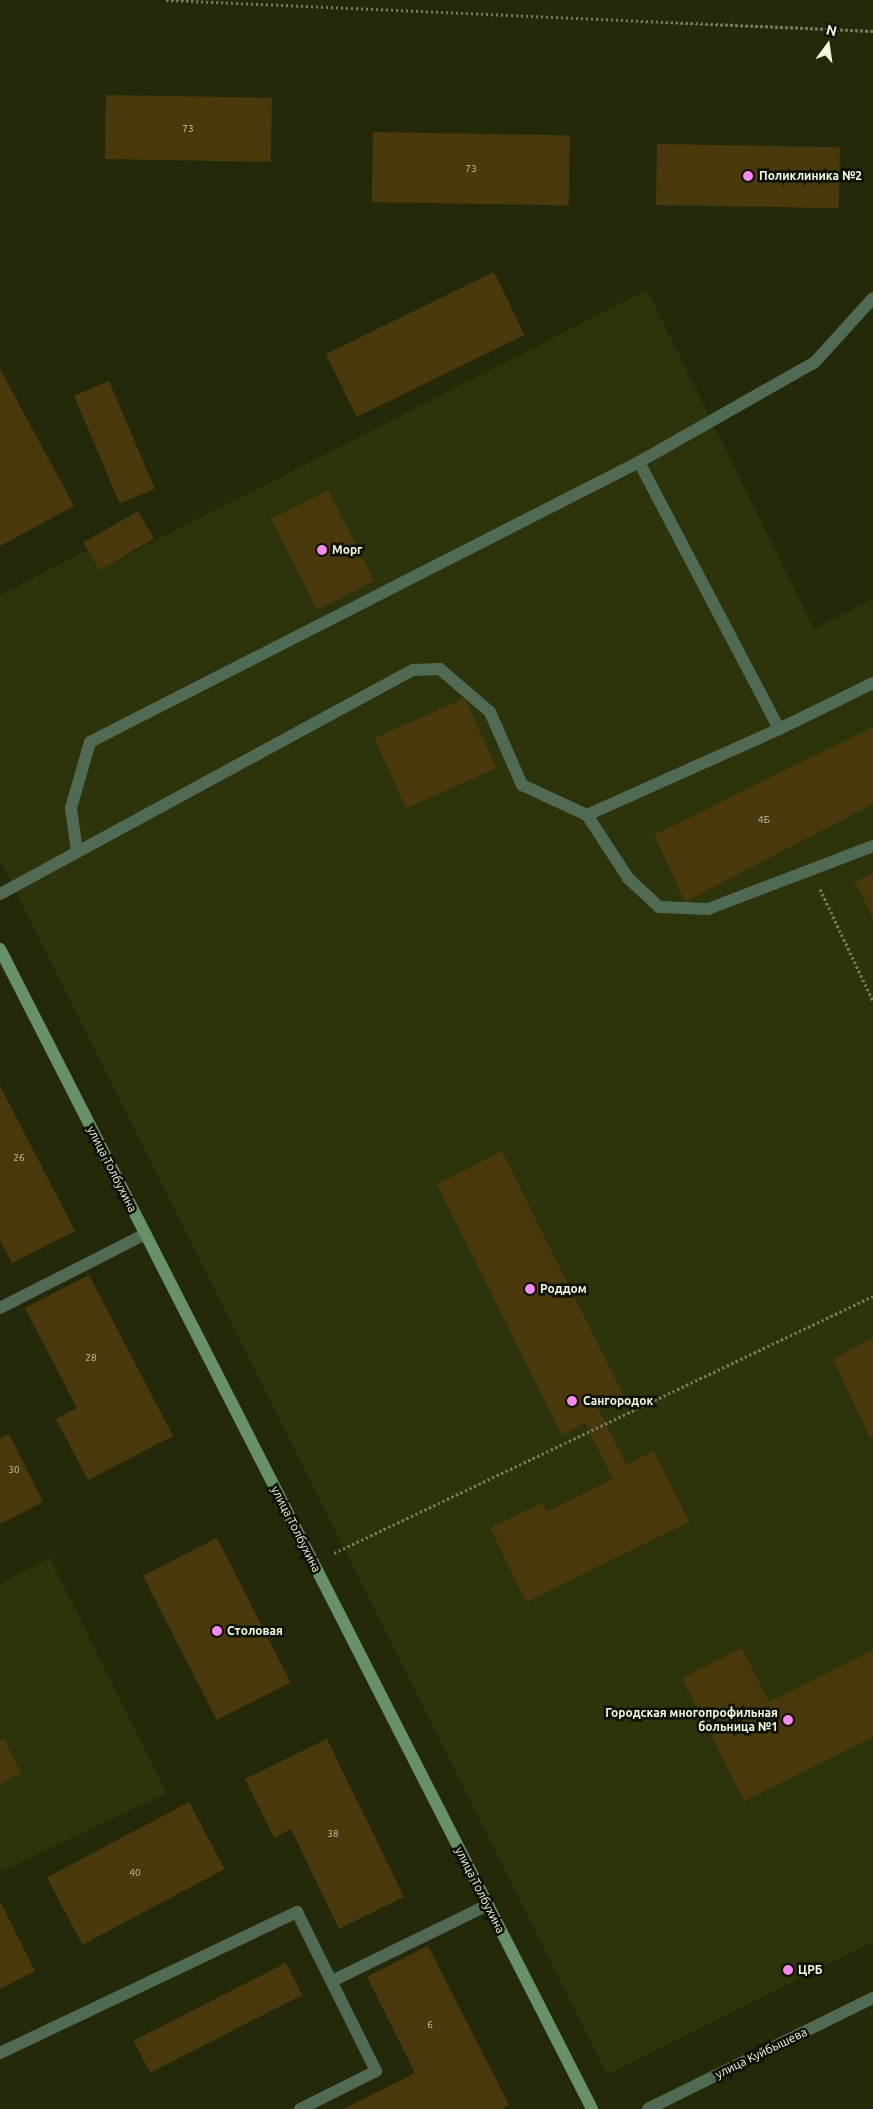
<!DOCTYPE html>
<html>
<head>
<meta charset="utf-8">
<style>
	body { margin:0 }
	#map { position:relative; width:873px; height:2109px; overflow:hidden; background:#24290a; font-family:Ubuntu,sans-serif }
	div>[style] { position:absolute }
	[style*='--x'] { left:calc(var(--x)*1px); top:calc(var(--y)*1px); width:calc(var(--w)*1px); rotate:calc(var(--a)*1deg) }
	.built>* { inset:0; background:#2d330b }
	.building>* { inset:0; background:#49390d; transform-origin:0 0 }
	.path>* { height:3px; margin-top:-1.5px; transform-origin:0; background:repeating-linear-gradient(90deg,#757a5f 0 2.5px,transparent 0 5px) }
	.lane>* { height:12px; margin:-6px; padding:0 6px; transform-origin:6px; border-radius:6px; background:#506a53 }
	.street>* { height:12px; margin:-6px; padding:0 6px; transform-origin:6px; border-radius:6px; background:#506a53 }
	.secondary>* { height:12px; margin:-6px; padding:0 6px; transform-origin:6px; border-radius:6px; background:#67906b }
	.dots>* { width:14px; height:14px; translate:-50% -50%; box-sizing:border-box; border:2px solid #0e1105; border-radius:50% }
	span { translate:-50% -50%; white-space:nowrap; text-align:center; line-height:1.15; -webkit-text-stroke:5px #0e1105; paint-order:stroke }
	.number-label { font-size:10px; color:#c8c8af }
	.number-label span { -webkit-text-stroke-width:0 }
	.poi-label { font-size:12px; color:#f3f8e5; font-weight:700 }
	.left { translate:0 -50%; text-align:left }
	.right { translate:-100% -50%; text-align:right }
	.street-label { font-size:12px; color:#f3f8e5 }
	.north { position:absolute; left:803px; top:20px; width:50px; height:50px; -webkit-text-stroke:4px #0e1105; paint-order:stroke; rotate:14deg; font-size:14px; font-weight:700; line-height:20px; text-align:center; color:#f3f8e5 }
	.north::after { content:''; display:block; margin:auto; width:18px; height:22px; background:#f3f8e5; clip-path:polygon(50% 0,100% 100%,50% 72%,0 100%) }
</style>
</head>
<body>
<div id="map">
	<div class="built">
		<i style="clip-path:polygon(647px 290px,814px 629px,873px 599px,873px 1942px,607px 2075px,0 860px,0 595px,88px 550px,100px 569px)"></i>
		<i style="clip-path:polygon(50px 1558px,167px 1793px,0 1872px,0 1584px)"></i>
	</div>
	<div class="building">
		<i style="left:106px;top:95px;width:166px;height:64px;rotate:1deg"></i>
		<i style="left:373px;top:132px;width:197px;height:70px;rotate:1deg"></i>
		<i style="left:657px;top:144px;width:183px;height:61px;rotate:1deg"></i>
		<i style="left:494px;top:272px;width:70px;height:187px;rotate:64deg"></i>
		<i style="clip-path:polygon(0 369px,74px 506px,0 546px)"></i>
		<i style="left:109px;top:381px;width:117px;height:38px;rotate:67deg"></i>
		<i style="left:328px;top:490px;width:102px;height:64px;rotate:63deg"></i>
		<i style="left:138px;top:511px;width:32px;height:63px;rotate:60deg"></i>
		<i style="left:465px;top:698px;width:77px;height:99px;rotate:66deg"></i>
		<i style="clip-path:polygon(873px 727px,873px 804px,685px 902px,654px 835px)"></i>
		<i style="clip-path:polygon(873px 873px,873px 919px,855px 882px)"></i>
		<i style="clip-path:polygon(0 1086px,75px 1231px,12px 1263px,0 1240px)"></i>
		<i style="clip-path:polygon(502px 1151px,623px 1395px,598px 1408px,626px 1465px,654px 1451px,689px 1522px,526px 1602px,490px 1528px,542px 1503px,546px 1512px,613px 1479px,585px 1423px,562px 1435px,437px 1184px)"></i>
		<i style="clip-path:polygon(89px 1275px,173px 1436px,88px 1480px,56px 1419px,77px 1408px,25px 1308px)"></i>
		<i style="clip-path:polygon(873px 1338px,873px 1437px,870px 1438px,833px 1359px)"></i>
		<i style="clip-path:polygon(9px 1434px,43px 1502px,0 1524px,0 1439px)"></i>
		<i style="left:217px;top:1538px;width:162px;height:83px;rotate:63deg"></i>
		<i style="clip-path:polygon(742px 1648px,769px 1702px,873px 1650px,873px 1737px,744px 1801px,682px 1678px)"></i>
		<i style="clip-path:polygon(4px 1739px,21px 1773px,0 1784px,0 1741px)"></i>
		<i style="clip-path:polygon(327px 1739px,404px 1897px,339px 1929px,291px 1829px,274px 1838px,245px 1779px)"></i>
		<i style="left:189px;top:1802px;width:76px;height:161px;rotate:62deg"></i>
		<i style="clip-path:polygon(0 1901px,35px 1971px,0 1989px)"></i>
		<i style="clip-path:polygon(428px 1946px,509px 2105px,501px 2109px,344px 2109px,415px 2073px,367px 1977px)"></i>
		<i style="left:286px;top:1963px;width:36px;height:171px;rotate:63deg"></i>
	</div>
	<div class="path">
		<i style="--x:166;--y:0;--w:708;--a:2.51"></i>
		<i style="--x:820;--y:889;--w:124;--a:64.7"></i>
		<i style="--x:334;--y:1553;--w:597;--a:-25.49"></i>
	</div>
	<div class="lane">
		<i style="--x:639;--y:462;--w:301;--a:62.3"></i>
		<i style="--x:779;--y:729;--w:105;--a:-26.1"></i>
		<i style="--x:587;--y:815;--w:75;--a:56.9"></i>
		<i style="--x:628;--y:878;--w:42;--a:43.1"></i>
		<i style="--x:659;--y:907;--w:49;--a:2.3"></i>
		<i style="--x:708;--y:909;--w:177;--a:-20.9"></i>
		<i style="--x:77;--y:852;--w:44;--a:-97.8"></i>
		<i style="--x:71;--y:808;--w:69;--a:-73.9"></i>
		<i style="--x:90;--y:742;--w:616;--a:-27.02"></i>
		<i style="--x:639;--y:462;--w:202;--a:-29.6"></i>
		<i style="--x:815;--y:362;--w:86;--a:-47.8"></i>
		<i style="--x:0;--y:894;--w:470;--a:-28.5"></i>
		<i style="--x:413;--y:670;--w:27;--a:-2"></i>
		<i style="--x:440;--y:669;--w:66;--a:40.7"></i>
		<i style="--x:490;--y:712;--w:80;--a:66.3"></i>
		<i style="--x:522;--y:785;--w:72;--a:24.8"></i>
		<i style="--x:587;--y:815;--w:210;--a:-24.1"></i>
		<i style="--x:0;--y:1308;--w:163;--a:-27"></i>
		<i style="--x:332;--y:1981;--w:174;--a:-26"></i>
		<i style="--x:0;--y:2053;--w:329;--a:-25.4"></i>
		<i style="--x:297;--y:1912;--w:178;--a:63.6"></i>
		<i style="--x:376;--y:2071;--w:85;--a:153.4"></i>
	</div>
	<div class="street">
		<i style="--x:648;--y:2109;--w:251;--a:-26.3"></i>
	</div>
	<div class="secondary">
		<i style="--x:0;--y:949;--w:1302;--a:62.96"></i>
	</div>
	<div class="dots">
		<i style="left:748px;top:176px;background:#f589ef"></i>
		<i style="left:322px;top:550px;background:#f589ef"></i>
		<i style="left:530px;top:1289px;background:#f589ef"></i>
		<i style="left:572px;top:1401px;background:#f589ef"></i>
		<i style="left:217px;top:1631px;background:#f589ef"></i>
		<i style="left:788px;top:1720px;background:#f589ef"></i>
		<i style="left:788px;top:1970px;background:#f589ef"></i>
	</div>
	<div class="number-label">
		<span style="left:188px;top:129px">73</span>
		<span style="left:471px;top:169px">73</span>
		<span style="left:764px;top:820px">4Б</span>
		<span style="left:19px;top:1158px">26</span>
		<span style="left:91px;top:1358px">28</span>
		<span style="left:14px;top:1470px">30</span>
		<span style="left:333px;top:1834px">38</span>
		<span style="left:135px;top:1873px">40</span>
		<span style="left:430px;top:2025px">6</span>
	</div>
	<div class="poi-label">
		<span class="left" style="left:759px;top:176px">Поликлиника №2</span>
		<span class="left" style="left:332px;top:550px">Морг</span>
		<span class="left" style="left:540px;top:1289px">Роддом</span>
		<span class="left" style="left:583px;top:1401px">Сангородок</span>
		<span class="left" style="left:227px;top:1631px">Столовая</span>
		<span class="right" style="left:778px;top:1720px">Городская многопрофильная<br>больница №1</span>
		<span class="left" style="left:798px;top:1970px">ЦРБ</span>
	</div>
	<div class="street-label">
		<span style="left:112px;top:1169px;rotate:63deg">улица Толбухина</span>
		<span style="left:296px;top:1529px;rotate:63deg">улица Толбухина</span>
		<span style="left:480px;top:1890px;rotate:63deg">улица Толбухина</span>
		<span style="left:761px;top:2053px;rotate:-26deg">улица Куйбышева</span>
	</div>
	<div class="north">N</div>
</div>
</body>
</html>
